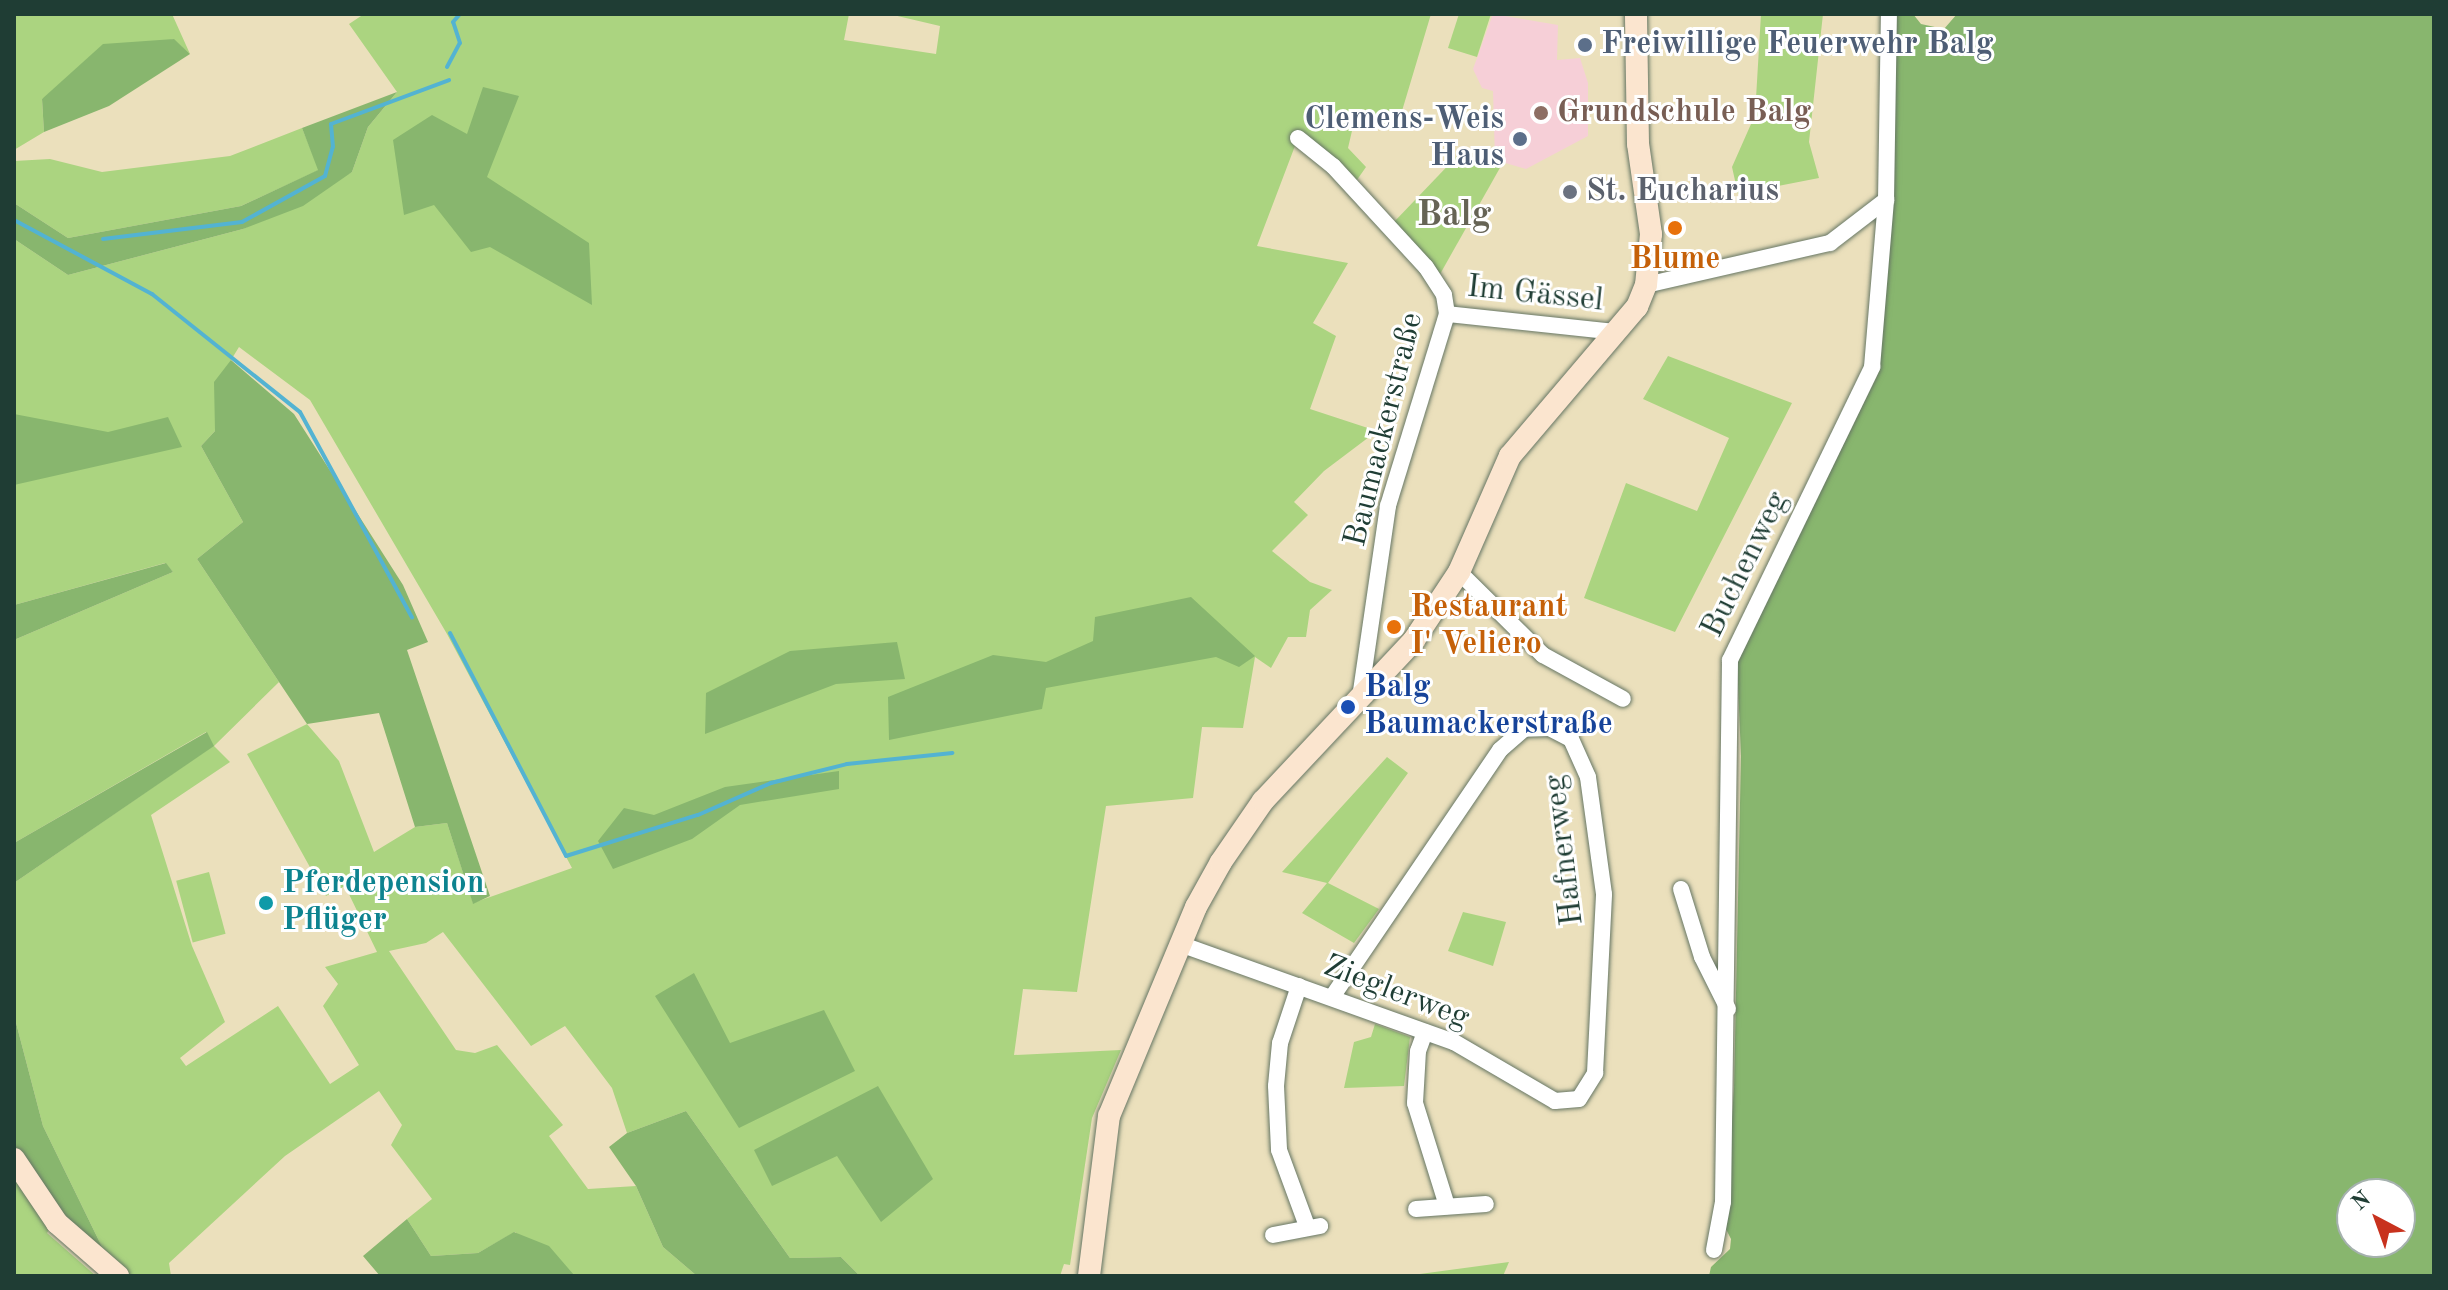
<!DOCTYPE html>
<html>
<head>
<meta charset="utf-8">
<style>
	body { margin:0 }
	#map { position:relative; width:2448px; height:1290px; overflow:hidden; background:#ebe0bc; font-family:"Old Standard TT",serif }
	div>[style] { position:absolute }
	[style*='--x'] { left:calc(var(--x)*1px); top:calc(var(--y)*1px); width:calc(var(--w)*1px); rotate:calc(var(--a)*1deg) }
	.built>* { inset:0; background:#f6cfd7 }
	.green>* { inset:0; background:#abd480; transform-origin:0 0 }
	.forest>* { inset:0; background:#88b66e }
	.stream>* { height:4px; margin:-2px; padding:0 2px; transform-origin:2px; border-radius:2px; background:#53b3d2 }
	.roads { filter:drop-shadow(0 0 2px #667664) drop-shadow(0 0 2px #667664) }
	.street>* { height:16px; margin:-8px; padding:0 8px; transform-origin:8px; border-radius:8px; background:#fff }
	.secondary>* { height:22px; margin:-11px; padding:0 11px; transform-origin:11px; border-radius:11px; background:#fbe5cf }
	.dots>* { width:22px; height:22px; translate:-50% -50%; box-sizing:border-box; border:4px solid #fff; border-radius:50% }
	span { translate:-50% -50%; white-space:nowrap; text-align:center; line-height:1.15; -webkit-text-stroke:6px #fff; paint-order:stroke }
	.service-label { font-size:32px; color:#4e5e75; font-weight:700 }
	.left { translate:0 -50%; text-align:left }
	.right { translate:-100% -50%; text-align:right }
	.education-label { font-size:32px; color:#785e54; font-weight:700 }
	.worship-label { font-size:32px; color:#5b616d; font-weight:700 }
	.food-label { font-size:32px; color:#c56008; font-weight:700 }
	.street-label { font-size:32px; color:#1f3d34 }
	.transit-label { font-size:32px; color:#164399; font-weight:700 }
	.culture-label { font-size:32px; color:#0d838f; font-weight:700 }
	.quarter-label { font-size:36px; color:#666455; font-weight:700 }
	.frame { position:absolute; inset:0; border:16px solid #1f3d34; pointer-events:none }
	.north { position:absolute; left:2336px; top:1178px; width:80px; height:80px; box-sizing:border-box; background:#fff; border:2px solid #a5b1ae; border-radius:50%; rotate:319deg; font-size:22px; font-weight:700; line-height:32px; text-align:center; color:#1f3d34 }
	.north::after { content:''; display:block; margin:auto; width:28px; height:36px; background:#c8321e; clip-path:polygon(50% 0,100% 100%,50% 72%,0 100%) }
</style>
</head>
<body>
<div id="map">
	<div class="built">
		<i style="clip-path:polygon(1493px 14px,1558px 25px,1557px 60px,1580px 58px,1588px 83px,1588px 136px,1526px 169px,1495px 160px,1493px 91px,1482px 88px,1473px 69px)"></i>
	</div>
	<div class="green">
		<i style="clip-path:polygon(14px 14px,172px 14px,190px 54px,173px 39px,42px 99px,44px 132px,14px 150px)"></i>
		<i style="clip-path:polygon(evenodd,364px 14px,849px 14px,844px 40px,936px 54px,940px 26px,889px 14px,1431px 14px,1396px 131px,1355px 118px,1348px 148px,1366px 167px,1352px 187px,1298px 138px,1257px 246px,1348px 263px,1313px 323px,1336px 336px,1310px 409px,1377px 431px,1324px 471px,1294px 502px,1308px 515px,1272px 551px,1310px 582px,1332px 590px,1310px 610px,1306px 637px,1288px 637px,1271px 668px,1255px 657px,1243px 728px,1202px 727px,1193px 798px,1106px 806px,1077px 992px,1023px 989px,1014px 1055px,1121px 1050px,1092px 1118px,1070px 1265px,1064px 1264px,1060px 1276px,860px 1276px,841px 1257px,790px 1258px,686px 1111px,627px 1133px,612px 1088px,565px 1026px,531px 1046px,443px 932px,426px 943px,389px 951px,456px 1050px,475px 1053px,497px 1045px,563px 1125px,549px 1136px,588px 1189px,636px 1186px,663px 1247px,697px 1276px,571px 1276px,515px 1232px,478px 1253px,431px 1256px,407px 1219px,432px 1199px,391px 1145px,402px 1125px,379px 1091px,285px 1156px,169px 1263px,171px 1276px,120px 1276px,98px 1262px,102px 1247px,43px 1126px,14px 1015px,14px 883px,213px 746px,206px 732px,14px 843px,14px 640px,173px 572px,165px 563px,14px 605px,14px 239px,68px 275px,243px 229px,352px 172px,368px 127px,397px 92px,349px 24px,364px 14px,239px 347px,310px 400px,447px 634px,572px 868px,473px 903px,447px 823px,415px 827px,374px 852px,339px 761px,307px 724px,247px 754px,326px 896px,345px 886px,377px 952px,325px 967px,338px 984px,323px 1006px,359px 1065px,330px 1084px,278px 1006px,186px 1066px,180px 1058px,225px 1022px,192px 946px,151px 815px,230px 762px,214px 746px,279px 682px,197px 559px,243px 522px,201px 446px,215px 431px,231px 360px,239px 347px)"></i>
		<i style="clip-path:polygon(1459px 14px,1491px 14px,1477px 57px,1448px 48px)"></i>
		<i style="clip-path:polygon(1761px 14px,1823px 14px,1809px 142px,1819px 178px,1738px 194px,1732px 167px,1755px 115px)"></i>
		<i style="clip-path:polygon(302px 128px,319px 170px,241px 206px,68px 238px,14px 203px,14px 161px,50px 159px,102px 172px,230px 156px)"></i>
		<i style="clip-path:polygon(1459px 154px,1501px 166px,1439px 276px,1394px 222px)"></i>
		<i style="clip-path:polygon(1668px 356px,1792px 403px,1675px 632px,1584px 598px,1626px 483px,1697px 511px,1729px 438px,1643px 399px)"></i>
		<i style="clip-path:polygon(1387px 757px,1408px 773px,1328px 883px,1379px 909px,1354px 943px,1302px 913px,1327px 883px,1282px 872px)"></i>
		<i style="left:209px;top:872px;width:64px;height:34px;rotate:75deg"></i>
		<i style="clip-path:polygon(1463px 912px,1506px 922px,1493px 966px,1448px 951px)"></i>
		<i style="clip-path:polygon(1375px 1024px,1410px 1037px,1404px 1086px,1344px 1088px,1354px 1042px,1371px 1037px)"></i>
		<i style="clip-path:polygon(14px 1173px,52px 1225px,47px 1233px,96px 1276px,14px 1276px)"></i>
		<i style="clip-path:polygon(1509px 1262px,1503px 1276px,1405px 1276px)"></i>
	</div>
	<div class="forest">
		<i style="clip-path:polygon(evenodd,1889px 14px,1913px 14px,1921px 24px,1944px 29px,1957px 14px,2434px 14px,2434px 1276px,1709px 1276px,1711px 1267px,1730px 1249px,1731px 1239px,1724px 1225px,1734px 1089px,1741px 756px,1737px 660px,1878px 374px,1892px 202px,1889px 14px,2352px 1194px,2400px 1194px,2400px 1242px,2352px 1242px,2352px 1194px)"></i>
		<i style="clip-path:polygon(174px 39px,190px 54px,109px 106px,44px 132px,42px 99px,103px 44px)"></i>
		<i style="clip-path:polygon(483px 87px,519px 96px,487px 177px,589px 243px,592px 305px,490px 247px,471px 252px,434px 205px,404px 215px,393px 140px,432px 115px,467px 134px)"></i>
		<i style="clip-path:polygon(397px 92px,368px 127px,352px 172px,303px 206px,243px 229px,68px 275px,14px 239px,14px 203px,68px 238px,241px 206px,318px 170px,302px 128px)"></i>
		<i style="clip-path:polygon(231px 360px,294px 414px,403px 585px,428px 642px,407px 650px,490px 896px,473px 904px,447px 823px,415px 827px,379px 713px,307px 724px,197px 559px,243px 522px,201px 446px,215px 431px,214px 382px)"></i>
		<i style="clip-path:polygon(14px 414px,108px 432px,168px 417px,182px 447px,14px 485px)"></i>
		<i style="clip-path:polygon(166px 563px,173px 572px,14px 640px,14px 605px)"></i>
		<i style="clip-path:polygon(1191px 597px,1255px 656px,1239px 667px,1216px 657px,1046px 688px,1042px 709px,889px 740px,888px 697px,993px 655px,1046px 662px,1093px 641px,1095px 617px)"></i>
		<i style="clip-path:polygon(897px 642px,905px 679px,836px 684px,705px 734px,706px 693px,790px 651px)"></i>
		<i style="clip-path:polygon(207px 732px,214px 746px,14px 883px,14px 843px)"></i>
		<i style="clip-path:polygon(839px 771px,839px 789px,740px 805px,692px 839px,613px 869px,598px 841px,624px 808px,654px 815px,725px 787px)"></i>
		<i style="clip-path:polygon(694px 973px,730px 1043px,824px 1010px,855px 1071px,739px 1128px,655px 996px)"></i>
		<i style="clip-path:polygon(14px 1015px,43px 1126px,102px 1247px,98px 1262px,14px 1145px)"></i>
		<i style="clip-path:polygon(878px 1086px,933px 1179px,881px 1222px,837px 1156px,772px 1186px,754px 1150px)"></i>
		<i style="clip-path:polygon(686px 1111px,790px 1258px,841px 1257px,860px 1276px,697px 1276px,663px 1247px,636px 1186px,609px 1147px,627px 1133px)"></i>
		<i style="clip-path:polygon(407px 1219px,431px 1256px,478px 1253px,514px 1232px,549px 1246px,574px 1275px,380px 1276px,363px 1256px)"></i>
	</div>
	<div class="stream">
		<i style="--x:447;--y:67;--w:27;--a:-62"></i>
		<i style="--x:460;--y:43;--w:22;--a:-108"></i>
		<i style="--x:453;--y:22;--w:11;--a:-49"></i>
		<i style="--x:14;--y:220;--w:157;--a:28.2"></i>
		<i style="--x:152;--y:294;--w:189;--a:38.6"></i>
		<i style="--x:300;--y:412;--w:234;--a:61.4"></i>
		<i style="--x:103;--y:239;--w:140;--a:-7"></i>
		<i style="--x:242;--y:222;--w:95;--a:-29"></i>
		<i style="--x:325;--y:176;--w:30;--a:-75"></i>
		<i style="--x:333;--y:147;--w:23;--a:-95"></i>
		<i style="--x:331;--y:124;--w:126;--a:-20.4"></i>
		<i style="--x:450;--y:633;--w:251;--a:62.5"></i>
		<i style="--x:566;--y:856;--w:138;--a:-17.3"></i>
		<i style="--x:698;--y:815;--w:80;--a:-23.7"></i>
		<i style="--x:771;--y:783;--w:78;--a:-14"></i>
		<i style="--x:847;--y:764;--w:106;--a:-6"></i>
	</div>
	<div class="roads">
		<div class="street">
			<i style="--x:1298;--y:138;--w:45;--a:38.7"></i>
			<i style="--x:1333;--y:166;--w:137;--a:47.4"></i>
			<i style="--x:1426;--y:267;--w:33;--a:57"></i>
			<i style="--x:1444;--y:295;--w:19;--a:81"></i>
			<i style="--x:1447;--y:314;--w:201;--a:107.1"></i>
			<i style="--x:1388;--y:506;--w:195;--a:98.3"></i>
			<i style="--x:1646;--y:285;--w:189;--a:-12.9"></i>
			<i style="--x:1830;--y:243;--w:71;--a:-37.5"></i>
			<i style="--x:1447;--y:314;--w:170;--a:6.1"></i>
			<i style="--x:1459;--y:572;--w:118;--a:44.7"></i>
			<i style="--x:1543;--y:655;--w:91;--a:28.8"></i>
			<i style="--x:1681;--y:889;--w:71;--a:72.8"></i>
			<i style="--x:1702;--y:957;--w:58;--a:63.4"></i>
			<i style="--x:1180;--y:944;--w:291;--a:19.7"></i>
			<i style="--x:1454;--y:1042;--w:117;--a:30.3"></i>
			<i style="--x:1555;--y:1101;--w:24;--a:-5"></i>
			<i style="--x:1579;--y:1099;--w:31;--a:-58"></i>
			<i style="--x:1595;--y:1073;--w:179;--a:-87.1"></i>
			<i style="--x:1604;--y:894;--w:118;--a:-97.8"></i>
			<i style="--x:1588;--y:777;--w:42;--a:-114.1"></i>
			<i style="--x:1571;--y:739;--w:25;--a:-153"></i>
			<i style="--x:1549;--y:728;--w:25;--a:178"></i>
			<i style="--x:1524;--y:729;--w:32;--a:139"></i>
			<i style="--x:1500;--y:750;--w:299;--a:124.2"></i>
			<i style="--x:1299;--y:986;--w:60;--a:108.4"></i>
			<i style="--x:1280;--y:1043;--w:43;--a:95.3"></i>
			<i style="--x:1276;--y:1086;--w:64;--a:87.3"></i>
			<i style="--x:1279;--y:1150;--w:81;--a:69.8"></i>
			<i style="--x:1425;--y:1032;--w:20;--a:110"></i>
			<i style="--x:1418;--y:1051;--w:52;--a:93.3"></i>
			<i style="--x:1415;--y:1103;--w:108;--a:72.7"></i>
			<i style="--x:1416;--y:1209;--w:70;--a:-4.1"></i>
			<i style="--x:1273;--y:1235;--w:48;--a:-10.8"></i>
			<i style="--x:1714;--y:1250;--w:49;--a:-79.4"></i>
			<i style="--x:1723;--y:1202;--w:542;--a:-89.26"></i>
			<i style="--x:1730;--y:660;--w:326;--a:-64.1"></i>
			<i style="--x:1872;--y:367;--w:168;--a:-85.2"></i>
			<i style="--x:1886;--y:200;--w:186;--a:-89.1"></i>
		</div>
		<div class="secondary">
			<i style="--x:14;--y:1159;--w:77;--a:56.1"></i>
			<i style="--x:57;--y:1223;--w:81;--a:41"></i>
			<i style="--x:1089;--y:1276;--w:161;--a:-82.9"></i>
			<i style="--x:1109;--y:1116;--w:226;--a:-67.4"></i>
			<i style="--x:1196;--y:907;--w:51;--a:-60.9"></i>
			<i style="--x:1221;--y:862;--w:74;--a:-55.5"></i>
			<i style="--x:1263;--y:801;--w:221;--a:-46.8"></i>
			<i style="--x:1414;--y:640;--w:82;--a:-56.5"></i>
			<i style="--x:1459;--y:572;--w:127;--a:-66.3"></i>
			<i style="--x:1510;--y:456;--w:196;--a:-49.6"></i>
			<i style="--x:1637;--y:307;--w:24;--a:-68"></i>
			<i style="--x:1646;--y:285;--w:51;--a:-84.4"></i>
			<i style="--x:1651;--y:234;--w:91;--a:-98.2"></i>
			<i style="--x:1638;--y:144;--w:130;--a:-90.9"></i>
		</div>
	</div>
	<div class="dots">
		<i style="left:1585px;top:45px;background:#5c6f8a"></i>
		<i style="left:1541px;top:113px;background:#8d6e63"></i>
		<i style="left:1520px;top:139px;background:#5c6f8a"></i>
		<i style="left:1570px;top:192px;background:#6b7280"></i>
		<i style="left:1675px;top:228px;background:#e8710a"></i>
		<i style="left:1394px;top:627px;background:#e8710a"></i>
		<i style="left:1348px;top:707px;background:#1a4fb4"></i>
		<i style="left:266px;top:903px;background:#0f9aa8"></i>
	</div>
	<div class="service-label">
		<span class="left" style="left:1601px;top:45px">Freiwillige Feuerwehr Balg</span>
		<span class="right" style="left:1504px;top:139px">Clemens-Weis<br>Haus</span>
	</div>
	<div class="education-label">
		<span class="left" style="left:1557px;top:113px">Grundschule Balg</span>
	</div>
	<div class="worship-label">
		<span class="left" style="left:1586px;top:192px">St. Eucharius</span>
	</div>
	<div class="food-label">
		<span style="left:1675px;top:260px">Blume</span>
		<span class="left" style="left:1410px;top:627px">Restaurant<br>I' Veliero</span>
	</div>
	<div class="street-label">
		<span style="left:1535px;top:295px;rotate:6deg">Im Gässel</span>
		<span style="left:1385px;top:430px;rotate:-76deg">Baumackerstraße</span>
		<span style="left:1746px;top:565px;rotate:-64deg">Buchenweg</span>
		<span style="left:1565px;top:850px;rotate:-97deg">Hafnerweg</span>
		<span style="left:1396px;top:993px;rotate:21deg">Zieglerweg</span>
	</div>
	<div class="transit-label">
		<span class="left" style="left:1364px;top:707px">Balg<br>Baumackerstraße</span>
	</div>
	<div class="culture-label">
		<span class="left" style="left:282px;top:903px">Pferdepension<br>Pflüger</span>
	</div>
	<div class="quarter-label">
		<span style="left:1454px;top:217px">Balg</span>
	</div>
	<div class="frame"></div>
	<div class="north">N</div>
</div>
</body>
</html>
